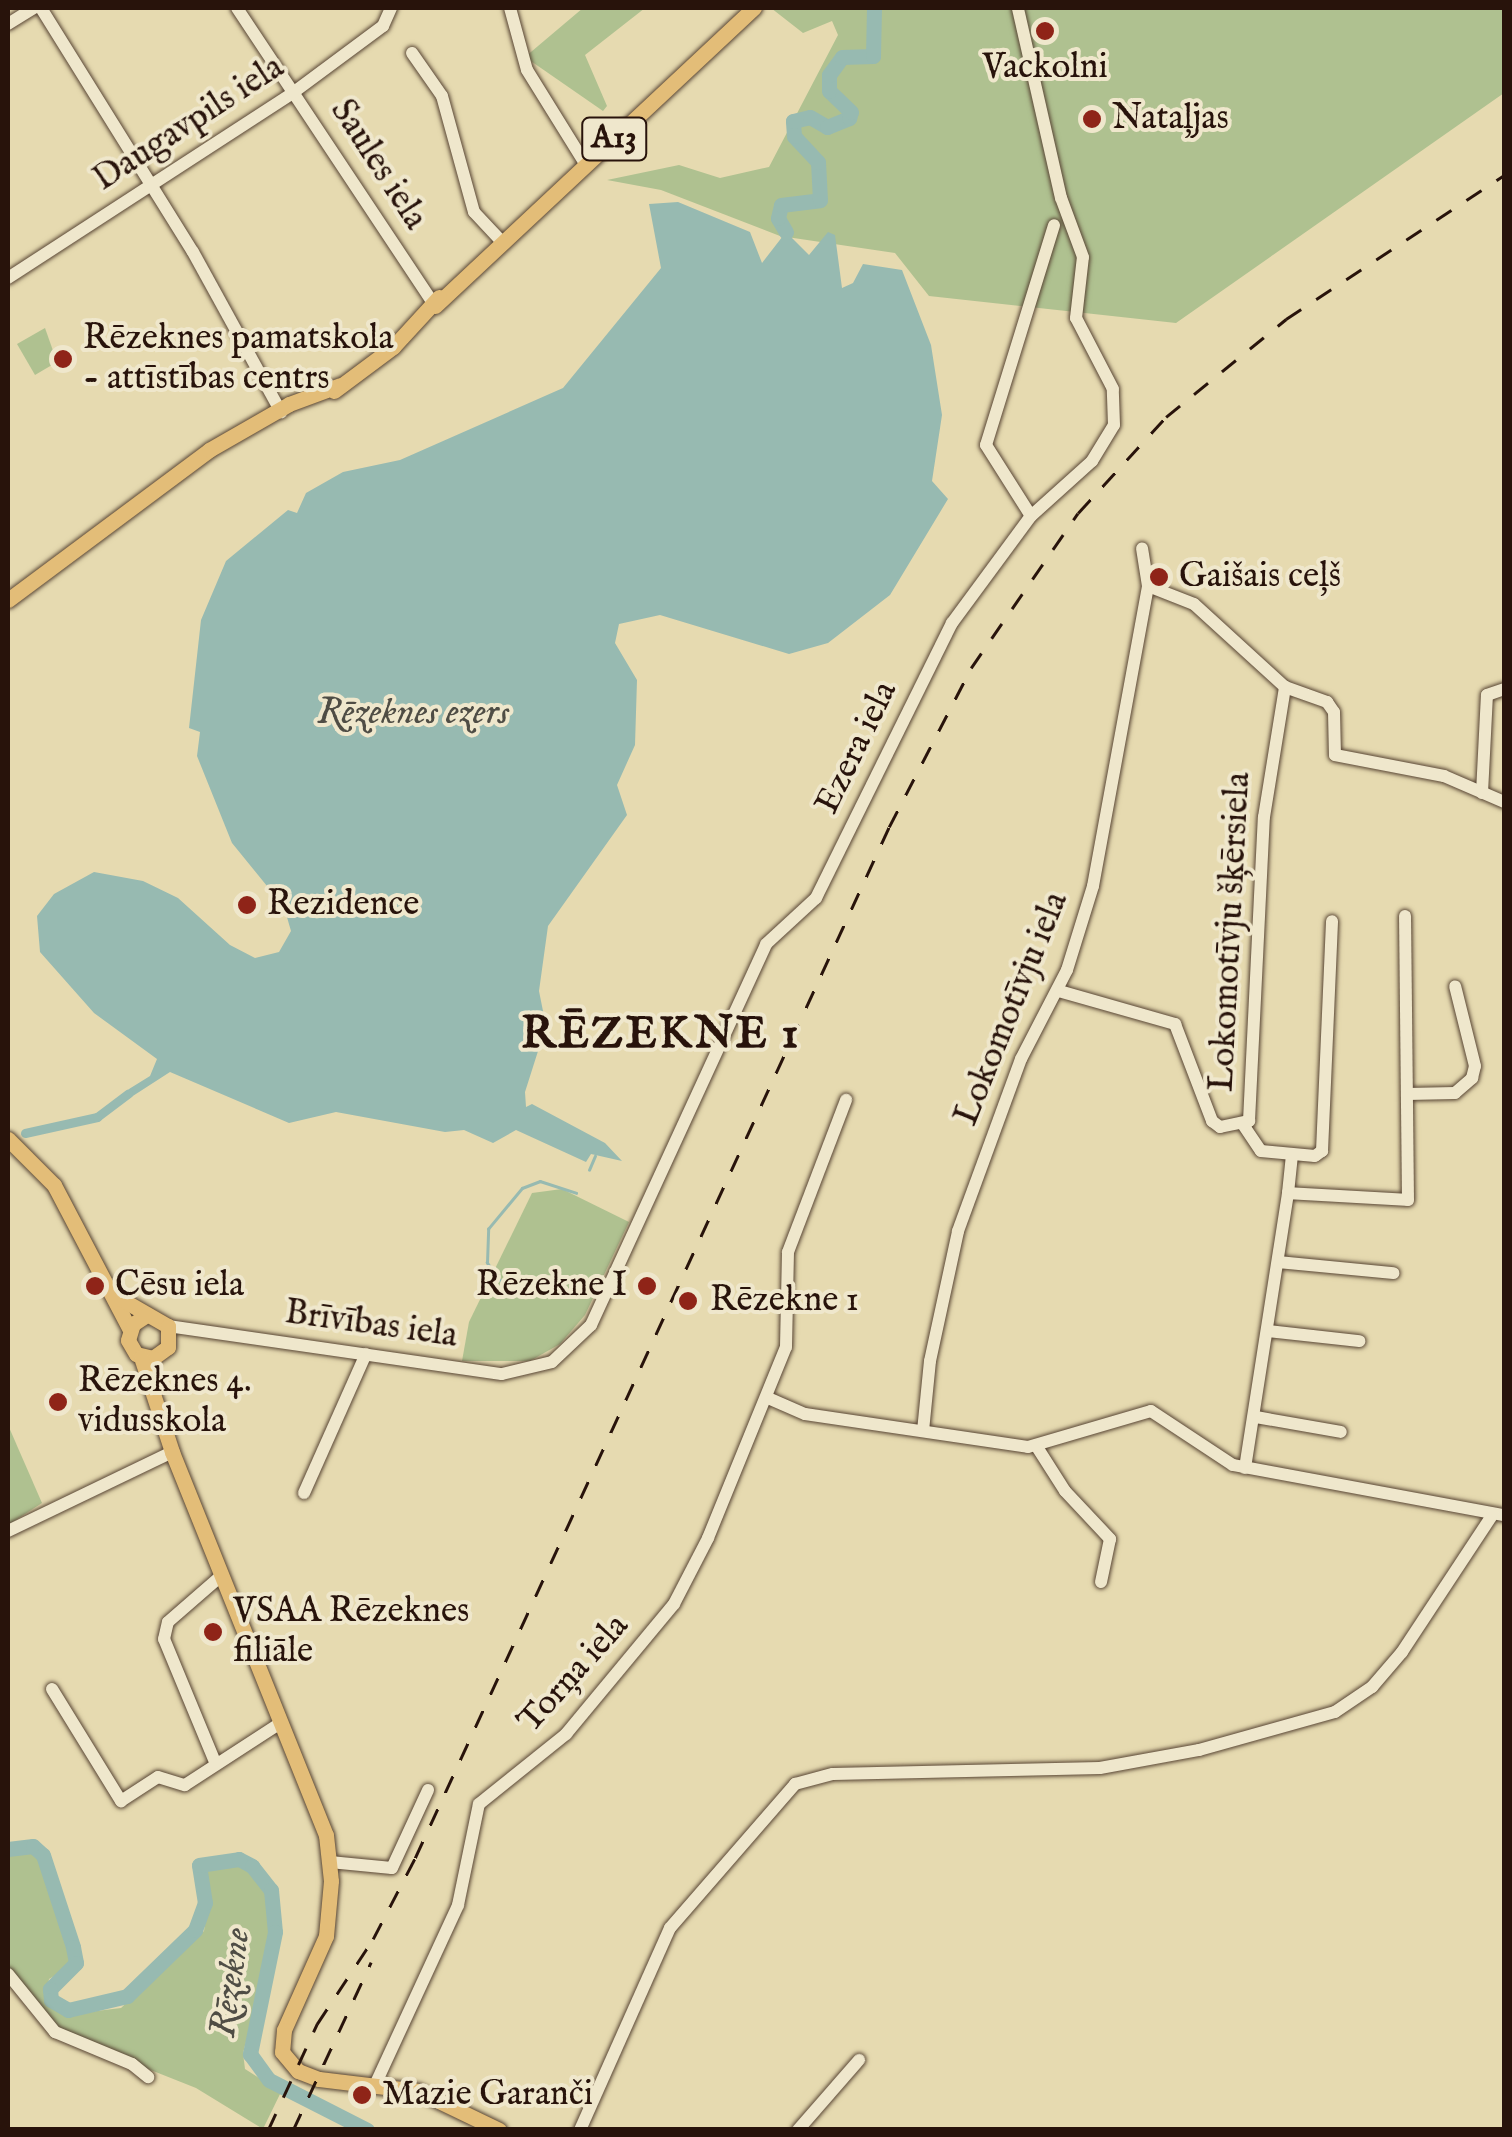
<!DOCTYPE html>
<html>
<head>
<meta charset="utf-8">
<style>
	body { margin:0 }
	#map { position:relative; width:1512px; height:2137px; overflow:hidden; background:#e6dab0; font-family:"IM FELL English",serif }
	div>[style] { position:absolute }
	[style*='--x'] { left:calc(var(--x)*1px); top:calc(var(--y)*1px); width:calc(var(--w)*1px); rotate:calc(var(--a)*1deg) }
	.green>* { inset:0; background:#afc190 }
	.water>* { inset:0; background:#97bab1 }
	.stream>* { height:2.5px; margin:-1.25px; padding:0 1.25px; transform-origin:1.25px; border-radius:1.25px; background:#97bab1 }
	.canal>* { height:9px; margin:-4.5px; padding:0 4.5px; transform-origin:4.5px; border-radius:4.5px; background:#97bab1 }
	.river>* { height:15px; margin:-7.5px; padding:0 7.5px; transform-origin:7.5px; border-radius:7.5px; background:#97bab1 }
	.roads { filter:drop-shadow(0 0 2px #584534) drop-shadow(0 0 2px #584534) }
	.minor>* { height:12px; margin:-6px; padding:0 6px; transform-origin:6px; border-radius:6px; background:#efe7cc }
	.major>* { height:15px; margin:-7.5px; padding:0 7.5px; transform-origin:7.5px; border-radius:7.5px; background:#e3bd78 }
	.rail>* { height:2.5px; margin-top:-1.25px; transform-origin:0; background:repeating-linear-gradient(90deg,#28130b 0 18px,transparent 0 36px) }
	.dots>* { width:28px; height:28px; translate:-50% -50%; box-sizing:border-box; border:5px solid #efe7cc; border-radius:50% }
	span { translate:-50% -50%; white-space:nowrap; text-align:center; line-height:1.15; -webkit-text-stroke:8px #efe7cc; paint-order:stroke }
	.shield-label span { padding:2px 8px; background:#efe7cc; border:2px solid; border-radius:8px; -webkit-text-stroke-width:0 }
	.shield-label { font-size:32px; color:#28130b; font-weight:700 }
	.poi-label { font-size:35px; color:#28130b }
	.left { translate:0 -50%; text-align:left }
	.right { translate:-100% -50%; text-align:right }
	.street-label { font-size:35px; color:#28130b }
	.water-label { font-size:38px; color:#4f4d45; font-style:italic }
	.district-label { font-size:45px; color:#28130b; font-weight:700; letter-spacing:2.5px }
	.frame { position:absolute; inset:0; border:10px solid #28130b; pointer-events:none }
</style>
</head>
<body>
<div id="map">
	<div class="green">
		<i style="clip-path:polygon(583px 8px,645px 8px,585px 55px,607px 106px,603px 111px,525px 57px)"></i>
		<i style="clip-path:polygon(771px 8px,1504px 8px,1504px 93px,1176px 323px,929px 296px,895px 253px,780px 236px,661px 190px,607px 180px,679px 165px,720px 178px,769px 167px,838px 35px,832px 21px,803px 33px)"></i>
		<i style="clip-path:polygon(45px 328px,57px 362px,35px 375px,17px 344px)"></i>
		<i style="clip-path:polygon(562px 1189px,629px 1222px,585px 1315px,560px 1344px,530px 1361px,462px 1361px,469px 1322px,532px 1193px)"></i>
		<i style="clip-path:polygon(8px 1425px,42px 1503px,8px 1525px)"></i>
		<i style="clip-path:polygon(33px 1846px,43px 1855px,73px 1947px,76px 1963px,49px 1979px,45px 2003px,64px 2015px,121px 2008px,204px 1931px,210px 1888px,199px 1865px,252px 1866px,274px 1903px,275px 1932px,243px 2053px,245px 2069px,281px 2092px,263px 2129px,196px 2088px,55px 2032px,8px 1974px,8px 1850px)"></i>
	</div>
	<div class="water">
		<i style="clip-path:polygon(678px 202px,750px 232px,762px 263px,786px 232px,809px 255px,828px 232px,835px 235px,842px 288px,853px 283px,863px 264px,902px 270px,931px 345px,942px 415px,932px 481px,948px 499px,890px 595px,828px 643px,789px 654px,660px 615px,619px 624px,615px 643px,637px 680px,635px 745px,617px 785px,627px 815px,548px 926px,539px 991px,546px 1026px,525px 1092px,526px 1107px,532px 1104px,605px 1143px,622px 1161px,591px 1154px,586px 1162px,516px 1130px,493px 1143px,464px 1130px,445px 1132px,336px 1112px,289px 1123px,170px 1072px,122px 1103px,129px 1089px,150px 1076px,157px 1059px,94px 1013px,40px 952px,37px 916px,54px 894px,94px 872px,143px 881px,178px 898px,230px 945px,255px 958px,279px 952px,291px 931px,284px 907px,232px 843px,197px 756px,200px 732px,189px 728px,201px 620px,226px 561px,288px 510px,297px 513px,306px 493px,343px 472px,400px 460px,563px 388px,661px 268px,649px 204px)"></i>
	</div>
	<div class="stream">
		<i style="--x:589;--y:1170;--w:15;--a:-67"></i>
		<i style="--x:529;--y:1295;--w:34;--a:-153"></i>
		<i style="--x:499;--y:1280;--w:21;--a:-125"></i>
		<i style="--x:487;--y:1263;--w:34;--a:-88"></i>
		<i style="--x:488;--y:1229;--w:53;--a:-50.3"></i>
		<i style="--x:522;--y:1188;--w:19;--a:-21"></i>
		<i style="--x:540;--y:1181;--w:38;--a:18"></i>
	</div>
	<div class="canal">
		<i style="--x:25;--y:1133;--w:74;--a:-12.5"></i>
		<i style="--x:97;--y:1117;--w:39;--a:-37"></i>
	</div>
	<div class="river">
		<i style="--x:786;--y:232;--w:16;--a:-120"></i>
		<i style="--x:778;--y:218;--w:13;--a:-77"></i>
		<i style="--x:781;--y:205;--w:39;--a:-7"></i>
		<i style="--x:820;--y:200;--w:38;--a:-93"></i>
		<i style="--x:818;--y:162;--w:35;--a:-133"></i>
		<i style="--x:794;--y:136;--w:15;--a:-94"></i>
		<i style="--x:793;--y:121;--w:17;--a:-13"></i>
		<i style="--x:810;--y:117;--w:20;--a:30"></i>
		<i style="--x:827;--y:127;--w:24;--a:-22"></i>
		<i style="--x:849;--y:118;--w:6;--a:-72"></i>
		<i style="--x:851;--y:112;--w:30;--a:-136"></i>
		<i style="--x:829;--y:91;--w:16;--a:-90"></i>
		<i style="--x:829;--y:75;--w:22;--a:-54"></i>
		<i style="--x:842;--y:57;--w:31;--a:-2"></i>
		<i style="--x:873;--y:56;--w:48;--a:-88.8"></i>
		<i style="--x:8;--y:1849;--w:25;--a:-7"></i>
		<i style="--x:33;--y:1846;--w:13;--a:42"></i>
		<i style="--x:43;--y:1855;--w:97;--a:71.9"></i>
		<i style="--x:73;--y:1947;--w:16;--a:79"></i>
		<i style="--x:76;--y:1963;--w:37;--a:135"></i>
		<i style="--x:50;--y:1989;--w:11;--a:85"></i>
		<i style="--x:51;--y:2000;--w:20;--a:30"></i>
		<i style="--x:68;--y:2010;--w:61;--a:-13.3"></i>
		<i style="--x:127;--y:1996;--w:95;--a:-44.1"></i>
		<i style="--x:195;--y:1930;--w:29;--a:-70"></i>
		<i style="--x:205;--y:1903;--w:38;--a:-99"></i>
		<i style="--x:199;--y:1865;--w:40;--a:-8.5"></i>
		<i style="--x:239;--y:1859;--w:15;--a:28"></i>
		<i style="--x:252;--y:1866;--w:31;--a:52"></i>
		<i style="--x:271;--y:1890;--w:42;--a:84.6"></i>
		<i style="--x:275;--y:1932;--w:125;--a:101.6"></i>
		<i style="--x:250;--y:2054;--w:32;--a:54"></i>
		<i style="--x:269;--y:2080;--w:110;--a:27"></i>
	</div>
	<div class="roads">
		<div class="minor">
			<i style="--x:41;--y:8;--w:287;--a:58.1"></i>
			<i style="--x:193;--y:252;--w:183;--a:61.2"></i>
			<i style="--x:237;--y:8;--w:358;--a:56.4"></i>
			<i style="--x:510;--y:8;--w:64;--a:74.7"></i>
			<i style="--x:527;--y:70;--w:112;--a:58.2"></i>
			<i style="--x:8;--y:24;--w:31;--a:-32"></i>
			<i style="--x:412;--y:53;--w:52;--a:55.1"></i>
			<i style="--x:442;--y:96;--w:120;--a:74.6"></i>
			<i style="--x:474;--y:212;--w:42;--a:46.9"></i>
			<i style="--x:8;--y:278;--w:341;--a:-33"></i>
			<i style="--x:294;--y:92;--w:111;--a:-36.6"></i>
			<i style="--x:383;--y:26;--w:20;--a:-66"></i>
			<i style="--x:1031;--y:516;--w:84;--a:-122.4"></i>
			<i style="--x:986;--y:445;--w:230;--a:-72.8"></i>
			<i style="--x:1148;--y:586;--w:49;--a:21.4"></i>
			<i style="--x:1194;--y:604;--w:123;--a:42.4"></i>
			<i style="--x:1285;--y:687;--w:45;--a:19.7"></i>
			<i style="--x:1327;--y:702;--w:12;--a:55"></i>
			<i style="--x:1334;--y:712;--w:43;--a:88.7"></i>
			<i style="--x:1335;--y:755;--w:111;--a:10.9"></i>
			<i style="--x:1444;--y:776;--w:65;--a:23.4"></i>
			<i style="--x:1482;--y:793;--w:98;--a:-87.1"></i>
			<i style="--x:1487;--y:695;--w:18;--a:-19"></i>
			<i style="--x:1059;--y:991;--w:121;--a:15.9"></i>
			<i style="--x:1175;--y:1024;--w:104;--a:69.1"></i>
			<i style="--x:1212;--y:1121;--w:10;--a:37"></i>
			<i style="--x:1220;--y:1127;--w:30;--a:-12"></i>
			<i style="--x:1249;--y:1121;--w:304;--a:-87.2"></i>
			<i style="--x:1264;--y:817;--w:132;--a:-80.8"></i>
			<i style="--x:1407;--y:1094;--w:48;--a:-1.2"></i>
			<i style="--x:1455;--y:1093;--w:23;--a:-41"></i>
			<i style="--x:1472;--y:1078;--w:12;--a:-76"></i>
			<i style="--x:1475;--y:1066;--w:82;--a:-104"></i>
			<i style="--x:1244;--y:1126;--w:30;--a:56"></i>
			<i style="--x:1261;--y:1151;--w:54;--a:5.3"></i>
			<i style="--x:1315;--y:1156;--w:9;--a:-36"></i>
			<i style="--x:1322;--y:1151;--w:230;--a:-87.5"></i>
			<i style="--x:1288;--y:1193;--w:39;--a:-84"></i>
			<i style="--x:1278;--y:1262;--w:116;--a:5.5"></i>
			<i style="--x:168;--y:1326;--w:337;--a:8.2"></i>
			<i style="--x:502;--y:1374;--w:51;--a:-13.5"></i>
			<i style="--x:552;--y:1362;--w:54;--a:-43.5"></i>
			<i style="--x:591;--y:1325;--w:419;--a:-65.3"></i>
			<i style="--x:766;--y:944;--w:68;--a:-42.6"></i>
			<i style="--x:816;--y:898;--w:307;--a:-63.7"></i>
			<i style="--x:952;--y:623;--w:133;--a:-53.6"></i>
			<i style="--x:1031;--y:516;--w:82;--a:-42"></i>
			<i style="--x:1092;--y:461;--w:42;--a:-58.6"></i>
			<i style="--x:1114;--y:425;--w:36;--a:-92"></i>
			<i style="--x:1113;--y:389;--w:80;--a:-117.5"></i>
			<i style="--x:1076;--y:318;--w:61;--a:-83.5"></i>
			<i style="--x:1083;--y:257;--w:63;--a:-110.4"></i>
			<i style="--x:1061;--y:198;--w:195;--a:-102.8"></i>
			<i style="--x:1268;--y:1331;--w:92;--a:6.3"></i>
			<i style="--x:768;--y:1398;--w:40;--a:23.4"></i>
			<i style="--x:805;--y:1414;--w:225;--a:8.4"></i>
			<i style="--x:1028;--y:1447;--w:128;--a:-16.3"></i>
			<i style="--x:1151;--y:1411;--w:98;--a:33.4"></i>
			<i style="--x:1233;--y:1465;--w:276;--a:10.5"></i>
			<i style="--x:1256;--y:1417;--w:86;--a:10"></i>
			<i style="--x:923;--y:1431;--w:70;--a:-84.3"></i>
			<i style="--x:930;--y:1361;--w:133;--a:-77.8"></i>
			<i style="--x:958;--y:1231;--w:183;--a:-69.9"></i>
			<i style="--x:1021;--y:1059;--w:100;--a:-62.7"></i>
			<i style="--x:1067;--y:970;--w:88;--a:-72.8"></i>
			<i style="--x:1093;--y:886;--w:305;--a:-79.6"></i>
			<i style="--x:1148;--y:586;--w:38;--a:-99"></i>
			<i style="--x:1037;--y:1447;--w:52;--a:57.5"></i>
			<i style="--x:1065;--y:1491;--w:66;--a:46.8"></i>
			<i style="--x:1110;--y:1539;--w:44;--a:101.8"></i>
			<i style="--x:1245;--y:1468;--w:278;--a:-81.1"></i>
			<i style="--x:1288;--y:1193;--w:120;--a:3.3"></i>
			<i style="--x:1408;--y:1200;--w:284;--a:-90.6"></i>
			<i style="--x:304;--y:1493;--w:152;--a:-66"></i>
			<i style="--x:8;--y:1531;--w:182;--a:-25.7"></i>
			<i style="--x:52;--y:1689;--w:132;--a:58.4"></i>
			<i style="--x:121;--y:1801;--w:44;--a:-33"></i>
			<i style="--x:158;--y:1777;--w:28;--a:17"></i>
			<i style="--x:185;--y:1785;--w:112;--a:-33"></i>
			<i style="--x:215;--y:1762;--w:133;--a:-112.5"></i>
			<i style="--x:164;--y:1639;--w:17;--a:-77"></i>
			<i style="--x:168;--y:1622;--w:72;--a:-41"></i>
			<i style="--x:330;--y:1862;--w:62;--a:5.5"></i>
			<i style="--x:392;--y:1868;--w:86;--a:-65.2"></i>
			<i style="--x:8;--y:1974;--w:75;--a:51"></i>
			<i style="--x:55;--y:2032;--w:83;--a:22.6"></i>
			<i style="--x:132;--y:2064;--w:21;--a:39"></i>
			<i style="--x:375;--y:2085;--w:198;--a:-65.2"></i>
			<i style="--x:458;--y:1905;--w:103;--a:-78.3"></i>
			<i style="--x:479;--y:1804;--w:112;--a:-38.8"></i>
			<i style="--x:566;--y:1734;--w:169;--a:-50.3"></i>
			<i style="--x:674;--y:1604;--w:74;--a:-62.7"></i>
			<i style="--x:708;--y:1538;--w:206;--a:-67.8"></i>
			<i style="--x:786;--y:1347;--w:95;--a:-88.8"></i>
			<i style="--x:788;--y:1252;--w:163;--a:-69.1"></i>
			<i style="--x:580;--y:2130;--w:221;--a:-66"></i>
			<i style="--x:670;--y:1928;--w:191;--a:-49"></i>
			<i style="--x:795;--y:1784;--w:39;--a:-15"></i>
			<i style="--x:833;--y:1774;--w:267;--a:-1.3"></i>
			<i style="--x:1100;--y:1768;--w:101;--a:-10.3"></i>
			<i style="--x:1199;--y:1750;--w:141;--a:-15.6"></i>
			<i style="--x:1335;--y:1712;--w:45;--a:-34"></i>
			<i style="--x:1372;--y:1687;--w:46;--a:-49.4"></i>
			<i style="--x:1402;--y:1652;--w:165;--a:-56.6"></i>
			<i style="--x:798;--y:2130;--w:93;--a:-48.9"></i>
		</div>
		<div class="major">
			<i style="--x:435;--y:306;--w:437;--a:-43.1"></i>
			<i style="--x:334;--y:391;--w:74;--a:-36.7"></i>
			<i style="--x:393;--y:347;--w:68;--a:-47.4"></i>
			<i style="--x:8;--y:600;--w:251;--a:-36.7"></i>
			<i style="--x:209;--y:450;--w:92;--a:-29.9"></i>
			<i style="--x:289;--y:404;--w:54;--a:-20.4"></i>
			<i style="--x:8;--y:1139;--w:65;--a:45"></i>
			<i style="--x:54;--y:1185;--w:164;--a:62.3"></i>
			<i style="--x:121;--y:1299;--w:54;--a:29.9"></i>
			<i style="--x:168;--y:1326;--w:21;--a:90"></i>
			<i style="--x:168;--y:1347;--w:19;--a:144"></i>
			<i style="--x:153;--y:1358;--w:17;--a:-167"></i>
			<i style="--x:136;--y:1354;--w:16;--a:-120"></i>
			<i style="--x:128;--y:1340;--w:17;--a:-73"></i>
			<i style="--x:133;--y:1324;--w:14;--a:-34"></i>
			<i style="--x:141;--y:1357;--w:100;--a:71.9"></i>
			<i style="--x:172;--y:1452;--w:413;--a:68.1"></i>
			<i style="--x:326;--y:1835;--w:46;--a:83.8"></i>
			<i style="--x:331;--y:1881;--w:55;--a:95.2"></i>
			<i style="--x:326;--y:1936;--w:103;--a:114.1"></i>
			<i style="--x:284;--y:2030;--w:22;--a:95"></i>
			<i style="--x:282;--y:2052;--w:25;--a:50"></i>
			<i style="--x:298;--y:2071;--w:22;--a:21"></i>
			<i style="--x:319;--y:2079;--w:100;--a:6.9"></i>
			<i style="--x:418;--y:2091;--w:90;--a:25.7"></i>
		</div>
	</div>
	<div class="rail">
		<i style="--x:268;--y:2130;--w:117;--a:-65.2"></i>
		<i style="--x:317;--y:2024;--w:102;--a:-56.6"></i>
		<i style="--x:373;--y:1939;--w:91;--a:-62.6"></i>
		<i style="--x:415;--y:1858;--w:1135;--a:-65.31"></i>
		<i style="--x:889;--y:827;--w:179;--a:-62.7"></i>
		<i style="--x:971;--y:668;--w:188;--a:-55.4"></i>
		<i style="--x:1078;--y:513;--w:130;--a:-47.5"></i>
		<i style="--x:1166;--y:417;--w:155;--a:-39.2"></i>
		<i style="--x:1286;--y:319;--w:261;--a:-33.4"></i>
		<i style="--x:293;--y:2130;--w:185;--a:-65.1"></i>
	</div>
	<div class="dots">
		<i style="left:1045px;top:31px;background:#8f2418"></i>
		<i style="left:1092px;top:119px;background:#8f2418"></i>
		<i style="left:63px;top:359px;background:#8f2418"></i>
		<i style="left:1159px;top:577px;background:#8f2418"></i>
		<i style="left:247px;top:905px;background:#8f2418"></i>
		<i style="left:95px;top:1286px;background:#8f2418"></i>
		<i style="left:647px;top:1286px;background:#8f2418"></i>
		<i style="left:688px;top:1301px;background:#8f2418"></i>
		<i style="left:58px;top:1402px;background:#8f2418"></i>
		<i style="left:213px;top:1632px;background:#8f2418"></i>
		<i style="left:362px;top:2095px;background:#8f2418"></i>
	</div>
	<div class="shield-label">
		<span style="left:614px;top:139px">A13</span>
	</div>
	<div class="poi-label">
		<span style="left:1045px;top:68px">Vackolni</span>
		<span class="left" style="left:1112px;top:119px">Nataļjas</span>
		<span class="left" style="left:83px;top:359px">Rēzeknes pamatskola<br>- attīstības centrs</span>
		<span class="left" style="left:1179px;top:577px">Gaišais ceļš</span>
		<span class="left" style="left:267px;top:905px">Rezidence</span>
		<span class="left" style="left:115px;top:1286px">Cēsu iela</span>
		<span class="right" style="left:627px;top:1286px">Rēzekne I</span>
		<span class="left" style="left:710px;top:1301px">Rēzekne 1</span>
		<span class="left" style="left:78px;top:1402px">Rēzeknes 4.<br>vidusskola</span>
		<span class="left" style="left:233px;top:1632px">VSAA Rēzeknes<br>filiāle</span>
		<span class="left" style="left:382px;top:2095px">Mazie Garanči</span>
	</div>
	<div class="street-label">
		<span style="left:189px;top:124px;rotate:-33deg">Daugavpils iela</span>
		<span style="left:378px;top:165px;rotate:57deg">Saules iela</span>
		<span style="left:857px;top:748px;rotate:-64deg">Ezera iela</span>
		<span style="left:1231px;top:932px;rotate:-87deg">Lokomotīvju šķērsiela</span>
		<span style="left:1012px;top:1009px;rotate:-68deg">Lokomotīvju iela</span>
		<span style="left:371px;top:1325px;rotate:8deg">Brīvības iela</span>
		<span style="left:574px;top:1674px;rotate:-48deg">Torņa iela</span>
	</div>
	<div class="water-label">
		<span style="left:413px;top:714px">Rēzeknes ezers</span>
		<span style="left:232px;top:1983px;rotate:-82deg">Rēzekne</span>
	</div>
	<div class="district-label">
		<span style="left:661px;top:1035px">RĒZEKNE 1</span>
	</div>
	<div class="frame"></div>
</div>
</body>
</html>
